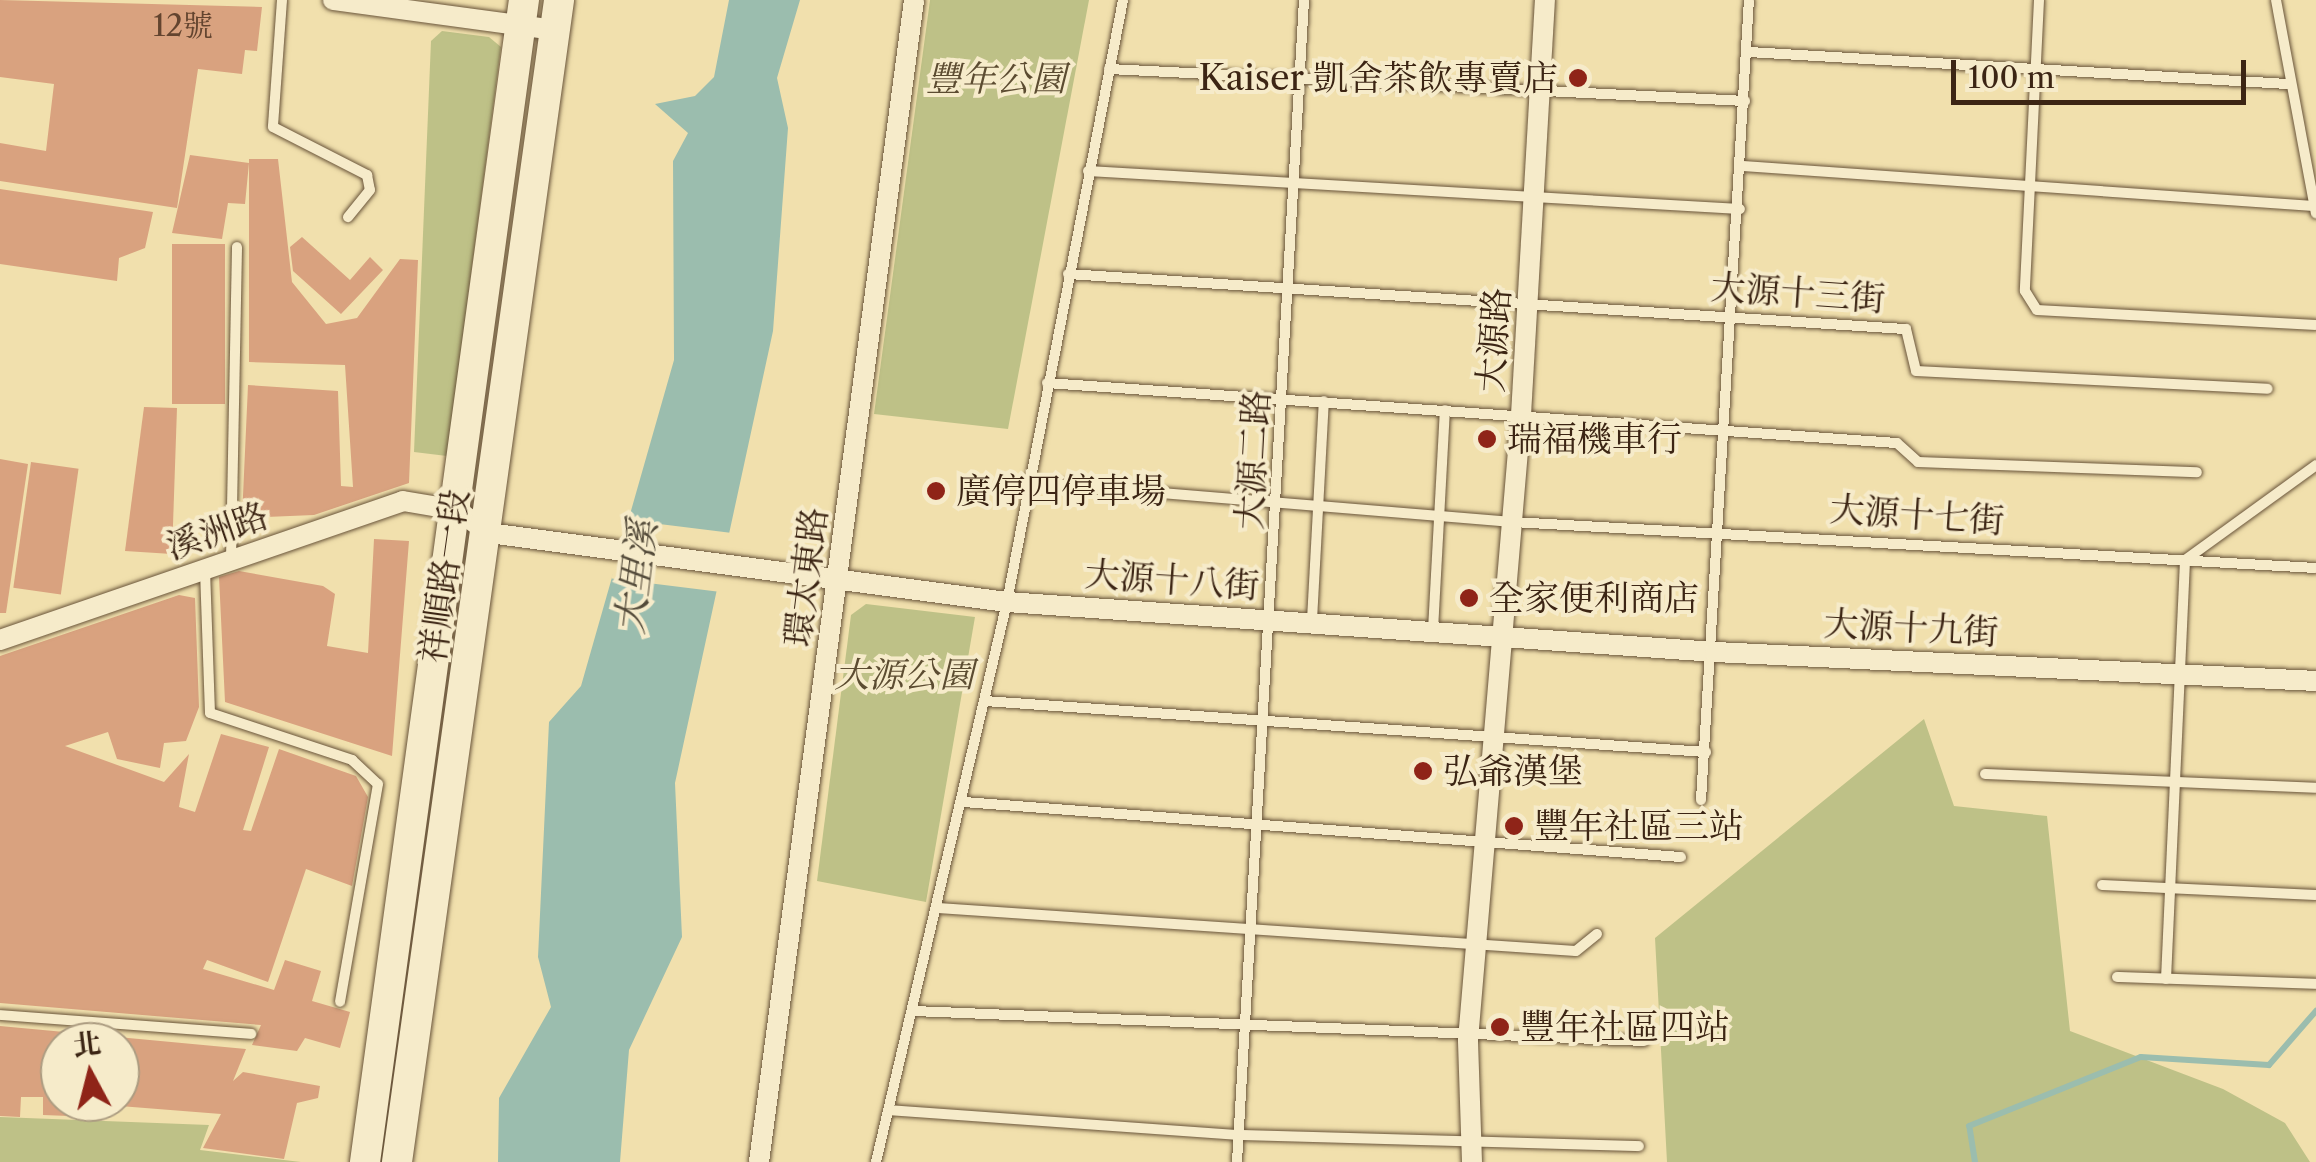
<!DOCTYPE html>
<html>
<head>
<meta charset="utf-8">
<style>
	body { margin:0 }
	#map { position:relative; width:2316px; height:1162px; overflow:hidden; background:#f1e0ad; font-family:"Libre Caslon Text","Noto Serif TC",serif }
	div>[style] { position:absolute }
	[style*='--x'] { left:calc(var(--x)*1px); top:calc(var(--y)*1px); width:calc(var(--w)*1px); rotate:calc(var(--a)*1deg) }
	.green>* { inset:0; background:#bec187 }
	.water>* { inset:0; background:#9bbdae }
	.pier>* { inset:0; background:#f1e0ad; transform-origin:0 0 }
	.stream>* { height:6px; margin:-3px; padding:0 3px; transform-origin:3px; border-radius:3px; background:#9bbdae }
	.building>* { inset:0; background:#d9a27f; transform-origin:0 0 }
	.roads { filter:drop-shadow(0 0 2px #69543a) drop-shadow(0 0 2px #69543a) }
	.lane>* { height:10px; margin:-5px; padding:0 5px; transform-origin:5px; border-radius:5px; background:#f6ebca }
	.street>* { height:20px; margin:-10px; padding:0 10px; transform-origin:10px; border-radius:10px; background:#f6ebca }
	.secondary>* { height:30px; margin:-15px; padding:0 15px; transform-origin:15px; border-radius:15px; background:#f6ebca }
	.dots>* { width:28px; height:28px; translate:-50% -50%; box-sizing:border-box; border:5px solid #f6ebca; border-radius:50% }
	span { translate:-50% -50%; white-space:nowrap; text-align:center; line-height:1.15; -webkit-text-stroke:8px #f6ebca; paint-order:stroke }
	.number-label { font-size:30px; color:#63442f }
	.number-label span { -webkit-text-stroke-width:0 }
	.poi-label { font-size:35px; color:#3c2514 }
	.right { translate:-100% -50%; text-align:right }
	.left { translate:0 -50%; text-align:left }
	.park-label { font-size:35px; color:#5c4c31; font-style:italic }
	.street-label { font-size:35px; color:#3c2514 }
	.water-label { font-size:38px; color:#544b3a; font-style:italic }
	.north { position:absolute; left:40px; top:1022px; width:100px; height:100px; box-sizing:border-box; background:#f6ebca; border:2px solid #ac9c81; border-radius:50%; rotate:353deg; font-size:28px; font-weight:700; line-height:40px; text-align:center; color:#3c2514 }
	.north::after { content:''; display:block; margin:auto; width:35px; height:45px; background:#8f2418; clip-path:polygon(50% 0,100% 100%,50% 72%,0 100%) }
	.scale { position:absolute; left:1951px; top:60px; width:295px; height:45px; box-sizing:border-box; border:5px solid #3c2514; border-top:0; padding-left:12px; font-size:30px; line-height:35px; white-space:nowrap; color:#3c2514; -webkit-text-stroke:8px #f6ebca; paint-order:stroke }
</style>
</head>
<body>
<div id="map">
	<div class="green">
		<i style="clip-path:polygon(930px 0,1089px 0,1008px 429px,874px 414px)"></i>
		<i style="clip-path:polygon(442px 31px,489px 37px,501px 47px,447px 456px,414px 452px,431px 41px)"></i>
		<i style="clip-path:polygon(866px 604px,975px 617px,926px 902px,817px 881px,851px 615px)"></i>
		<i style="clip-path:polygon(1924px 719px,1954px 806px,2047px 816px,2070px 1031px,2223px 1089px,2285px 1123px,2310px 1162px,1667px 1162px,1655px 938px)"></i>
		<i style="clip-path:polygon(0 1117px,209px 1125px,200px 1150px,301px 1162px,0 1162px)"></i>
	</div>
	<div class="water">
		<i style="clip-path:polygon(729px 0,800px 0,777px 78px,788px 128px,773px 331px,675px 783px,682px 937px,629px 1050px,620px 1162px,498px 1162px,499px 1098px,551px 1007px,538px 957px,549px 722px,581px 686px,674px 360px,673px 161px,688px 133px,655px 104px,695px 96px,714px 77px)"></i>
	</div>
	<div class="pier">
		<i style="left:619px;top:519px;width:116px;height:60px;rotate:7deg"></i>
	</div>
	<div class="stream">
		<i style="--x:1975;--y:1162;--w:36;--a:-99"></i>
		<i style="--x:1969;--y:1126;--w:185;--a:-21.9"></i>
		<i style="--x:2141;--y:1057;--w:128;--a:3.6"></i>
		<i style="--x:2269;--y:1065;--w:72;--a:-49"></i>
	</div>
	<div class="building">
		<i style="clip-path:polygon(0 0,262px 7px,257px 51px,245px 50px,242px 74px,198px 69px,177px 208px,0 181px,0 143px,46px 151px,54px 84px,0 77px)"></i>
		<i style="clip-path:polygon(190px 155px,249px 163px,245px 204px,228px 203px,222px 239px,172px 233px)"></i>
		<i style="clip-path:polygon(249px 159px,278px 159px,292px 282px,326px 324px,357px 318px,400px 259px,418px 260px,409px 483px,314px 515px,242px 518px,248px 385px,338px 391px,341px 486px,353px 487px,345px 365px,249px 362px)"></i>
		<i style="clip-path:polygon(0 189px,153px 212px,145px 248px,119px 258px,117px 281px,0 264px)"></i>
		<i style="clip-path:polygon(302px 237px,350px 280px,370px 257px,383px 270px,341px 314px,293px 271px,290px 247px)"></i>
		<i style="left:172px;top:244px;width:53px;height:160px"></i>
		<i style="clip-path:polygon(144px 407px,177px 408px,172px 554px,125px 551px)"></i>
		<i style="clip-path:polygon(0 459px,28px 464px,6px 613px,0 613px)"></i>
		<i style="left:31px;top:462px;width:48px;height:127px;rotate:8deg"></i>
		<i style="clip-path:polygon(374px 539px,409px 541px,392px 756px,225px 702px,219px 577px,239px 571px,323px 586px,335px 594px,327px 646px,368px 653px)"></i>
		<i style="clip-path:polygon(179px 595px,195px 598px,199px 707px,186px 741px,164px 743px,160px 768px,117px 759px,108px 732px,65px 746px,164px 782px,189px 754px,179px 807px,195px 812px,221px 734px,269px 747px,243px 830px,251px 831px,279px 749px,356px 776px,368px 797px,352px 886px,306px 869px,268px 982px,207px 960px,203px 969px,274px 990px,285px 960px,321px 971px,312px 1001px,350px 1012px,340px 1048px,305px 1038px,297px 1051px,252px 1045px,261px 1025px,0 1003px,0 656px)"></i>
		<i style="clip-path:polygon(0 1026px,246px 1049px,233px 1081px,243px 1072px,320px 1086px,318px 1098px,297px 1103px,284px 1159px,203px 1148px,221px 1114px,107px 1105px,120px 1102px,120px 1042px,60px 1042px,60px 1102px,69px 1102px,69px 1116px,43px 1115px,43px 1097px,21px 1097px,20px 1117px,0 1116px)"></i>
	</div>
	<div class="roads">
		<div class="lane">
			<i style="--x:282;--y:0;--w:127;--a:94.1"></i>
			<i style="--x:273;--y:127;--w:106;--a:27.1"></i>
			<i style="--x:367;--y:175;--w:15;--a:79"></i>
			<i style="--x:370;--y:190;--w:35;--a:129"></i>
			<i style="--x:2039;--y:0;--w:291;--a:92.8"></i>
			<i style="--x:2025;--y:291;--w:22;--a:58"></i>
			<i style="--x:2037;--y:310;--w:279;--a:3.1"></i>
			<i style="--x:2276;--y:0;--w:217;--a:79.4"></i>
			<i style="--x:1749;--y:52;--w:540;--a:3.4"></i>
			<i style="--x:1109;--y:69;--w:637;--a:2.88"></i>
			<i style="--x:1743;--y:166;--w:572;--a:4.01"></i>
			<i style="--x:1088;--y:171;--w:653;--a:3.34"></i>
			<i style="--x:1068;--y:274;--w:840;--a:3.76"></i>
			<i style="--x:1906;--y:329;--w:43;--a:76.6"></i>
			<i style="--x:1916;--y:371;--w:352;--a:2.9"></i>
			<i style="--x:1047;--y:383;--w:852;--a:4.04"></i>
			<i style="--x:1897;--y:443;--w:28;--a:42"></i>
			<i style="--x:1918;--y:462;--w:279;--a:2.1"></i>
			<i style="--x:1027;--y:482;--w:488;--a:4.7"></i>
			<i style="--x:1513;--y:522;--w:804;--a:3.28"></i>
			<i style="--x:231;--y:560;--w:313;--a:-88.9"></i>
			<i style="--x:205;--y:570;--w:143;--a:88"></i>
			<i style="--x:210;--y:713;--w:150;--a:18.3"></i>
			<i style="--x:352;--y:760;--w:35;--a:43"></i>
			<i style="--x:378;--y:784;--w:221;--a:99.9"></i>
			<i style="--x:1312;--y:620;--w:219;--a:-86.9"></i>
			<i style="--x:1433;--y:630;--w:220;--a:-86.9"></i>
			<i style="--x:985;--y:701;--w:723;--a:4.05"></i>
			<i style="--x:1985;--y:774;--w:331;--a:2.4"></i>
			<i style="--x:1701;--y:800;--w:801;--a:-86.57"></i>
			<i style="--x:964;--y:802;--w:719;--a:4.39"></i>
			<i style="--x:2102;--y:885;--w:214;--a:2.7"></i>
			<i style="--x:938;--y:908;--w:639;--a:3.86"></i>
			<i style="--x:1576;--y:951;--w:27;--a:-39"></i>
			<i style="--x:2117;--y:977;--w:199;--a:2"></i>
			<i style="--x:2166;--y:979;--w:419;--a:-87.4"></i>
			<i style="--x:2185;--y:560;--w:162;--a:-35.9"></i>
			<i style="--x:914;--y:1011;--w:731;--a:2.35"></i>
			<i style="--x:0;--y:1015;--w:252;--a:4.3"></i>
			<i style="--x:889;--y:1110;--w:350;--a:4.1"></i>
			<i style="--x:1238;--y:1135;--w:401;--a:1.6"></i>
			<i style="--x:876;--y:1162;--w:575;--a:-76.83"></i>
			<i style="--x:1007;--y:602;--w:613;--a:-79.09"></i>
			<i style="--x:1237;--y:1162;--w:1164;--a:-86.7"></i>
		</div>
		<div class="street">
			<i style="--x:333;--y:0;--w:223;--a:7.7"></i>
			<i style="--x:0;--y:640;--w:426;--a:-19"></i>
			<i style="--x:403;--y:501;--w:55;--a:9.5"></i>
			<i style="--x:457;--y:510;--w:39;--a:36"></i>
			<i style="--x:489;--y:533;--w:523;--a:7.59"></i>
			<i style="--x:1007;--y:602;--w:710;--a:4.04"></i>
			<i style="--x:1715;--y:652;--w:602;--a:2.76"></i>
			<i style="--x:759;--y:1162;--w:1172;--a:-82.4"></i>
			<i style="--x:1472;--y:1162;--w:122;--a:-91.9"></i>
			<i style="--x:1468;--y:1040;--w:627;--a:-85.15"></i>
			<i style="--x:1521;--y:415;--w:416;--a:-86.7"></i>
		</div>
		<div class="secondary">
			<i style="--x:365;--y:1162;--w:1173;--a:-82.21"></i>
			<i style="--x:397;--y:1162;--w:1173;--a:-82.06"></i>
		</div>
	</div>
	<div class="dots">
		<i style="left:1578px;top:78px;background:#8f2418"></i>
		<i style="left:1487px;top:439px;background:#8f2418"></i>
		<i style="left:936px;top:491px;background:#8f2418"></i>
		<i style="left:1469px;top:598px;background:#8f2418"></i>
		<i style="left:1423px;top:771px;background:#8f2418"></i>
		<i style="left:1514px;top:826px;background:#8f2418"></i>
		<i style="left:1500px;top:1027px;background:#8f2418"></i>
	</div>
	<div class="number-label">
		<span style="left:183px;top:26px">12號</span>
	</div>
	<div class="poi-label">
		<span class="right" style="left:1558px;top:78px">Kaiser 凱舍茶飲專賣店</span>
		<span class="left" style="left:1507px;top:439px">瑞福機車行</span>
		<span class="left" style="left:956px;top:491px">廣停四停車場</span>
		<span class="left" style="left:1489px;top:598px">全家便利商店</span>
		<span class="left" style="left:1443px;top:771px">弘爺漢堡</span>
		<span class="left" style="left:1534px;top:826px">豐年社區三站</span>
		<span class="left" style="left:1520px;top:1027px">豐年社區四站</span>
	</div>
	<div class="park-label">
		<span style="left:996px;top:79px">豐年公園</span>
		<span style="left:904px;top:675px">大源公園</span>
	</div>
	<div class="street-label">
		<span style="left:1798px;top:293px;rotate:4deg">大源十三街</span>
		<span style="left:1494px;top:340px;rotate:-86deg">大源路</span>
		<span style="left:1253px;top:460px;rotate:-87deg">大源二路</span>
		<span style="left:1917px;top:515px;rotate:4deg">大源十七街</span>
		<span style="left:217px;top:531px;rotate:-19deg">溪洲路</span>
		<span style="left:444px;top:576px;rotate:-82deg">祥順路一段</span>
		<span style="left:806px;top:577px;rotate:-83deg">環太東路</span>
		<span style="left:1172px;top:580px;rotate:4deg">大源十八街</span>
		<span style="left:1911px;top:628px;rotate:3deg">大源十九街</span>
	</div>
	<div class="water-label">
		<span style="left:636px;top:577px;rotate:-83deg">大里溪</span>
	</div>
	<div class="north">北</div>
	<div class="scale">100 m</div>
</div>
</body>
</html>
